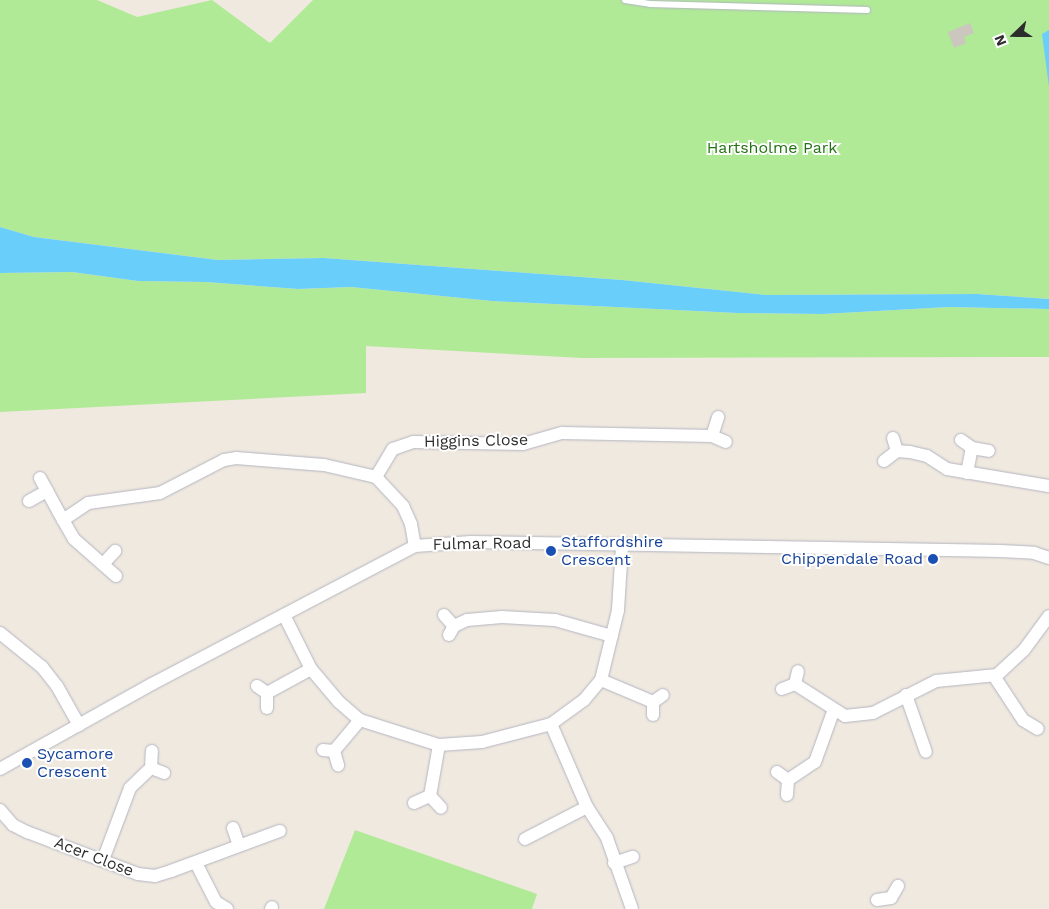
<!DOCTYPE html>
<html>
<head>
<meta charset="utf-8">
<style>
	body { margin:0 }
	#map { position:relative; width:1049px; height:909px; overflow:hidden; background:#f0e9df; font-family:"Work Sans",sans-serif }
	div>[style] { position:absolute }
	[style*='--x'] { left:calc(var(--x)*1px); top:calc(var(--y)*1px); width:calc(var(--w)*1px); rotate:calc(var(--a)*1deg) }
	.green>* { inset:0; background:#b0ea97 }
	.water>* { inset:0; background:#6acefa }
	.building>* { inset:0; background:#cbc6be }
	.roads { filter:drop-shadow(0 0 1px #b3b5c2) drop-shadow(0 0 1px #b3b5c2) }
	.service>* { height:6px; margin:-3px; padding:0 3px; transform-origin:3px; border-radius:3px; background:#fff }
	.minor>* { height:12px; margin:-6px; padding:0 6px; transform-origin:6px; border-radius:6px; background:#fff }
	.dots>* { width:14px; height:14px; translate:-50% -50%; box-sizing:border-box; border:2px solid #fff; border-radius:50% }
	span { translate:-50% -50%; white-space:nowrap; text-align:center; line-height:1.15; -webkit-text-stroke:4px #fff; paint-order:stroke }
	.park-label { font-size:16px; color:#247314 }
	.street-label { font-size:16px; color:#2d2d2d }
	.transit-label { font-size:16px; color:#164399 }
	.left { translate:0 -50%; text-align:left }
	.right { translate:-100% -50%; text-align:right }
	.north { position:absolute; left:989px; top:10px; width:50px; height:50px; -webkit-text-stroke:4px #fff; paint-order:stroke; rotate:248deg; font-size:14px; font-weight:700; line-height:20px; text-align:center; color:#2d2d2d }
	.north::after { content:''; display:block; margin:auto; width:18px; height:22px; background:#2d2d2d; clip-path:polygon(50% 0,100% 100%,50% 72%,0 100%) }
</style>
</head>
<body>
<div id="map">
	<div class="green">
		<i style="clip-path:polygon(0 0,97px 0,137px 17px,212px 0,270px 43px,313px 0,1049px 0,1049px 299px,977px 294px,767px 295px,622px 280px,324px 258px,218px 260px,34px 237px,0 227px)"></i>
		<i style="clip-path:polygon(72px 272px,138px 281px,206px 282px,298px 289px,351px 287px,492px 301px,737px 313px,823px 314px,949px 307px,1049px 309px,1049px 357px,582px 358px,366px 346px,366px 393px,0 412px,0 273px)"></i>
		<i style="clip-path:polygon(355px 830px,537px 894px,532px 909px,324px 909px)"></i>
	</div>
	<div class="water">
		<i style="clip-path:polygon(1049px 30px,1049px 87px,1042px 34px)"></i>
		<i style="clip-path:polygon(0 227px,34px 237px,218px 260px,324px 258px,622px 280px,767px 295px,977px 294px,1049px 299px,1049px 309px,949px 307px,823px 314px,737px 313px,492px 301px,351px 287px,298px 289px,206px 282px,138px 281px,72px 272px,0 273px)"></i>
	</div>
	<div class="building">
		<i style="clip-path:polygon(970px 23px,974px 33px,964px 37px,966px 43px,954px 48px,948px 32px)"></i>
	</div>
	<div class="roads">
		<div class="service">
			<i style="--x:625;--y:0;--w:25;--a:9"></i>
			<i style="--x:650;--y:4;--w:217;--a:1.6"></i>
		</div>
		<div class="minor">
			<i style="--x:712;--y:436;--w:20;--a:-72"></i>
			<i style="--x:893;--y:438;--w:14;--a:73"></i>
			<i style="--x:961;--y:440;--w:14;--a:36"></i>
			<i style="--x:972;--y:448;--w:17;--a:10"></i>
			<i style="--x:884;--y:461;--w:16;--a:-38"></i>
			<i style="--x:897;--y:451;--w:13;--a:4"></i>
			<i style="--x:910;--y:452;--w:17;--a:13"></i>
			<i style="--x:927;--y:456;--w:24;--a:33"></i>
			<i style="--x:947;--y:469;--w:103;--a:9.5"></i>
			<i style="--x:967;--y:473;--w:25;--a:-79"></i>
			<i style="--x:376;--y:477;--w:33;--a:-59"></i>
			<i style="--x:393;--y:449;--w:21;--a:-19"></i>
			<i style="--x:413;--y:442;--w:110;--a:1"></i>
			<i style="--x:523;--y:444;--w:41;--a:-15.8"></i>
			<i style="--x:562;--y:433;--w:150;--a:1.1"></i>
			<i style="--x:712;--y:436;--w:15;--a:23"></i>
			<i style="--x:40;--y:478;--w:48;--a:61.3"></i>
			<i style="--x:29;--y:501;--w:21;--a:-29"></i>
			<i style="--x:103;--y:564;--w:18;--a:-47"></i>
			<i style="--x:116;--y:576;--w:56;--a:-138.6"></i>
			<i style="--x:74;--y:539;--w:22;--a:-120"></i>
			<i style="--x:63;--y:520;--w:30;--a:-34"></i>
			<i style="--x:88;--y:503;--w:73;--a:-7.9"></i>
			<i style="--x:160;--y:493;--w:72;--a:-27.3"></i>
			<i style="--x:224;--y:460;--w:12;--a:-9"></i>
			<i style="--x:236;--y:458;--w:88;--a:4.5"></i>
			<i style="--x:324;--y:465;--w:53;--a:13"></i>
			<i style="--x:376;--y:477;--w:40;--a:47"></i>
			<i style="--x:403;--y:506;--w:20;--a:66"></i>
			<i style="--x:411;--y:524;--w:22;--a:80"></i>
			<i style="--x:284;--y:615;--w:60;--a:63.4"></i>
			<i style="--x:311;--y:669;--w:43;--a:49.7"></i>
			<i style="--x:339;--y:702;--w:28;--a:41"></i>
			<i style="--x:360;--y:720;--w:83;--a:17.6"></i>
			<i style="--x:439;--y:745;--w:43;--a:-4"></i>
			<i style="--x:482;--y:742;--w:71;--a:-14.6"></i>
			<i style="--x:551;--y:724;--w:41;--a:-36"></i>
			<i style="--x:584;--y:700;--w:26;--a:-50"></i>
			<i style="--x:601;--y:680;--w:72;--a:-76.3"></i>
			<i style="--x:618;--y:610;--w:64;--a:-86.4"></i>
			<i style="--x:444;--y:615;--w:15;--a:48"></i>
			<i style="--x:0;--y:633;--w:54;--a:39"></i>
			<i style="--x:42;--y:667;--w:24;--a:52"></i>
			<i style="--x:57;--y:686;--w:45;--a:60.6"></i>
			<i style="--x:449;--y:635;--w:10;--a:-61"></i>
			<i style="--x:454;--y:626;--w:14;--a:-25"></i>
			<i style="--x:467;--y:620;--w:35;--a:-5"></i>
			<i style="--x:502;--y:617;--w:53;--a:3.2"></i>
			<i style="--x:555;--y:620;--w:59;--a:15.7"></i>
			<i style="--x:994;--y:676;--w:53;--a:56.6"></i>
			<i style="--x:1023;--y:720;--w:17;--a:31"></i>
			<i style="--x:601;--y:680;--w:56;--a:22.9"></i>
			<i style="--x:795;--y:684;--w:59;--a:32.6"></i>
			<i style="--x:845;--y:716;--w:28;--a:-6"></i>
			<i style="--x:873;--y:713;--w:71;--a:-26.9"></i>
			<i style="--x:936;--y:681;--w:61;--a:-5.6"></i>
			<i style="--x:997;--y:675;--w:37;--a:-43"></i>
			<i style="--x:1024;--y:650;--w:42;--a:-53.7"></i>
			<i style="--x:257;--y:686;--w:12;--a:35"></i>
			<i style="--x:267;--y:693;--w:15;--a:90"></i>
			<i style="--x:782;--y:689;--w:14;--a:-21"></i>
			<i style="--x:795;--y:684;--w:13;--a:-77"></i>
			<i style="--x:267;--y:693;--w:50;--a:-28.6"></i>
			<i style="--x:906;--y:695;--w:60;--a:70.7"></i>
			<i style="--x:653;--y:715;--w:13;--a:-90"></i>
			<i style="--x:653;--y:702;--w:12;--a:-35"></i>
			<i style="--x:551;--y:724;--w:90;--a:66.6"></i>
			<i style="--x:587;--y:807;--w:37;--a:57"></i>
			<i style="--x:607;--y:838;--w:75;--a:70.6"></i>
			<i style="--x:323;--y:750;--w:11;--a:5"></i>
			<i style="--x:334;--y:751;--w:15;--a:74"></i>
			<i style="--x:334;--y:751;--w:40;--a:-50"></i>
			<i style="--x:151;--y:768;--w:14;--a:21"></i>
			<i style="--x:0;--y:769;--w:174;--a:-29.2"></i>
			<i style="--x:152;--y:684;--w:297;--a:-27.7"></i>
			<i style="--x:415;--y:546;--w:56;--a:-4.1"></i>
			<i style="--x:471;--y:542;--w:530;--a:0.97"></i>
			<i style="--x:1001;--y:551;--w:33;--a:3"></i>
			<i style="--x:1034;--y:553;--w:16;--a:18"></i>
			<i style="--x:777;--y:772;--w:14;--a:36"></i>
			<i style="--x:788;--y:780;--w:15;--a:94"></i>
			<i style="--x:788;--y:780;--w:32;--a:-34"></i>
			<i style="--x:815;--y:762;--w:53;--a:-70.2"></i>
			<i style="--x:430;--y:796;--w:52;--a:-80"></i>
			<i style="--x:414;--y:803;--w:17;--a:-24"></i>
			<i style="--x:430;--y:796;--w:16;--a:47"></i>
			<i style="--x:0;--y:810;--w:20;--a:49"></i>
			<i style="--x:13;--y:825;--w:16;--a:27"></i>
			<i style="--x:27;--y:832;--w:119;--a:20.7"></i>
			<i style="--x:138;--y:874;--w:17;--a:7"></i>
			<i style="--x:155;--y:876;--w:17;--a:-17"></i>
			<i style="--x:171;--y:871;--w:116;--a:-20.2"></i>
			<i style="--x:233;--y:828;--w:18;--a:71"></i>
			<i style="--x:525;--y:839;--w:70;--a:-27.3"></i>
			<i style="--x:103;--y:860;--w:77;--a:-69.4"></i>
			<i style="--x:130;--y:788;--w:29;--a:-44"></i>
			<i style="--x:151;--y:768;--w:17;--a:-87"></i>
			<i style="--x:196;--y:863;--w:44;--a:62.9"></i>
			<i style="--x:216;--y:902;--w:13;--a:32"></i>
			<i style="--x:614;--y:863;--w:20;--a:-18"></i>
			<i style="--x:877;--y:900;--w:14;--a:-8"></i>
			<i style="--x:891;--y:898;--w:14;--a:-60"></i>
			<i style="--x:271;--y:909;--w:2;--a:-63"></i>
		</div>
	</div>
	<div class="dots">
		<i style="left:551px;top:551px;background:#1a4fb4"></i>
		<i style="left:933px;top:559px;background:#1a4fb4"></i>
		<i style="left:27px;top:763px;background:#1a4fb4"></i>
	</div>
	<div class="park-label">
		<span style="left:772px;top:148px">Hartsholme Park</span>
	</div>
	<div class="street-label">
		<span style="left:476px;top:441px;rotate:-1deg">Higgins Close</span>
		<span style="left:482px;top:544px;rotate:-1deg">Fulmar Road</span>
		<span style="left:94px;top:857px;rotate:21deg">Acer Close</span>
	</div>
	<div class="transit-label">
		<span class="left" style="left:561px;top:551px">Staffordshire<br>Crescent</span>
		<span class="right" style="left:923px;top:559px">Chippendale Road</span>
		<span class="left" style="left:37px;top:763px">Sycamore<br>Crescent</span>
	</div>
	<div class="north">N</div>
</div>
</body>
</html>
